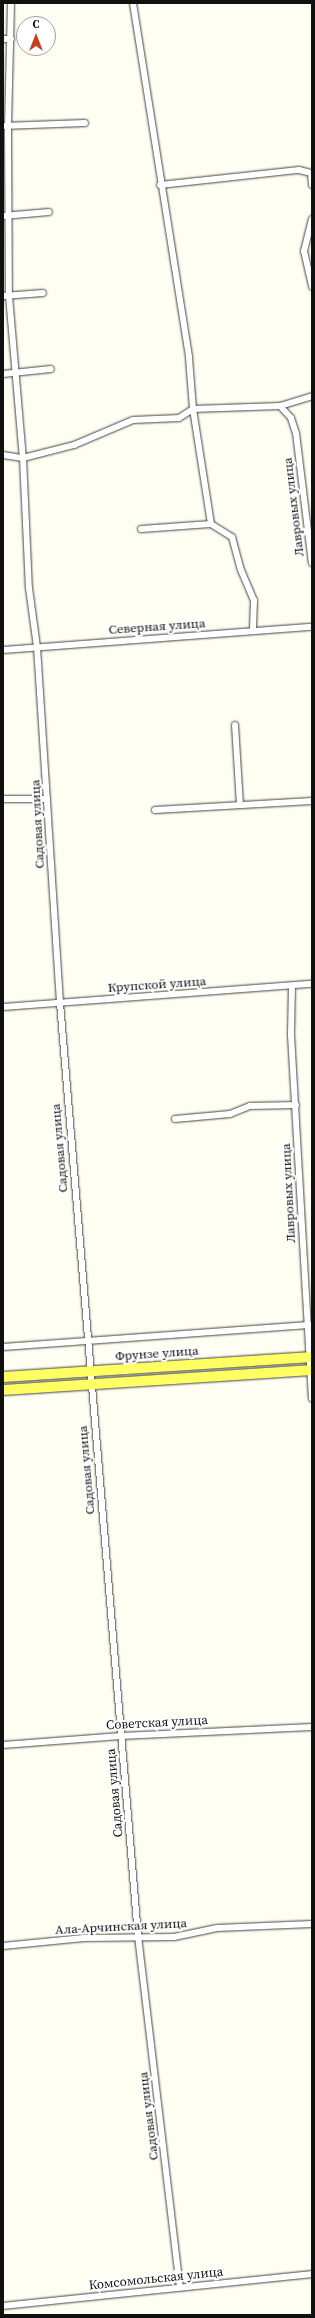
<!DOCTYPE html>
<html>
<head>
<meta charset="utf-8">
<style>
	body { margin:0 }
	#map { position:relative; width:315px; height:2318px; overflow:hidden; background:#fefff2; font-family:"Source Serif 4",serif }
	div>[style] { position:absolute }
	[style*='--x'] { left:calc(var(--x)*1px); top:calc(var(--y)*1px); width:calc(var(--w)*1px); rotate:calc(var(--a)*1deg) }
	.roads { filter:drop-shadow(0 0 1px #434343) drop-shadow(0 0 1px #434343) }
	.street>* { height:6px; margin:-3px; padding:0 3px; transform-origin:3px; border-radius:3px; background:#fff }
	.primary>* { height:10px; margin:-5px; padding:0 5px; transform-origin:5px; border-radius:5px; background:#fffe62 }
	span { translate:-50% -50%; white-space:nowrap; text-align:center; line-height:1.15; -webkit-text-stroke:4px #fff; paint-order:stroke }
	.street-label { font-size:13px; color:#101010 }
	.frame { position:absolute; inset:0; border:4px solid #101010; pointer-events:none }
	.north { position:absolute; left:16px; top:16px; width:40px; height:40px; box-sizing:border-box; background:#fff; border:1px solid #9f9f9f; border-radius:50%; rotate:0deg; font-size:11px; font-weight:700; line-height:16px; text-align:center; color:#101010 }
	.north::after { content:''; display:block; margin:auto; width:14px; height:18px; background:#c8401f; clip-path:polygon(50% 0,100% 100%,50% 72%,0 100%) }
</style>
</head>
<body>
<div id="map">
	<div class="roads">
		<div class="street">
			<i style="--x:11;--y:3;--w:122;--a:91.4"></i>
			<i style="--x:8;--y:125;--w:171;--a:89.7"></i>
			<i style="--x:9;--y:296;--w:163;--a:85.1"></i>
			<i style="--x:23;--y:458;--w:130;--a:87.4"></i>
			<i style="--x:29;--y:588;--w:60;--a:82.3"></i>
			<i style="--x:37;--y:647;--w:357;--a:86.3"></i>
			<i style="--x:60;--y:1003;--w:936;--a:85.22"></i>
			<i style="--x:138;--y:1936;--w:354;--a:83.2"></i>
			<i style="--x:133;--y:3;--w:359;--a:81"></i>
			<i style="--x:189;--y:358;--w:51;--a:85.5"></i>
			<i style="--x:193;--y:409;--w:116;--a:81.1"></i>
			<i style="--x:211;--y:524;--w:25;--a:32"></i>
			<i style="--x:232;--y:537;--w:34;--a:75"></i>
			<i style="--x:241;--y:570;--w:33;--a:67"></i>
			<i style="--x:254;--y:600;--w:31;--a:92"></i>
			<i style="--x:3;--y:39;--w:8;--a:0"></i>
			<i style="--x:3;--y:126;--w:82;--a:-2.1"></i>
			<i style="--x:160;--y:185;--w:140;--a:-6.2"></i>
			<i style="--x:299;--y:170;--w:12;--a:14"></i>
			<i style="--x:311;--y:173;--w:12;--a:85"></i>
			<i style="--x:3;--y:216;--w:46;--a:-5"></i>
			<i style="--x:312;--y:219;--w:33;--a:104"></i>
			<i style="--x:304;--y:251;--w:37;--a:77"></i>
			<i style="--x:3;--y:296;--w:40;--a:-4.3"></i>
			<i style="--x:3;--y:374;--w:48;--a:-5.9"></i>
			<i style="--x:280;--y:406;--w:16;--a:47"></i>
			<i style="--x:291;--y:418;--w:16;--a:72"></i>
			<i style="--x:296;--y:433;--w:131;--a:83"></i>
			<i style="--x:3;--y:455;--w:20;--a:9"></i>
			<i style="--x:23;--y:458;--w:53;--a:-14.3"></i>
			<i style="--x:74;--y:445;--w:64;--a:-23"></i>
			<i style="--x:133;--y:420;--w:46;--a:-2.5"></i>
			<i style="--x:179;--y:418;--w:17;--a:-33"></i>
			<i style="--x:193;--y:409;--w:87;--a:-2"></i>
			<i style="--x:280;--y:406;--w:34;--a:-17"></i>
			<i style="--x:141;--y:529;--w:70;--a:-4.1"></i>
			<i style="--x:3;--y:650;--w:310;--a:-4.3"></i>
			<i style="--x:235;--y:725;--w:80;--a:86.4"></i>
			<i style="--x:3;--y:799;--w:44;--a:0"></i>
			<i style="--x:155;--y:810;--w:157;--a:-3.3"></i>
			<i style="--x:292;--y:986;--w:49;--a:91.2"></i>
			<i style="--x:291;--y:1035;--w:364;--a:86.7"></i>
			<i style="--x:3;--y:1007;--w:310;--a:-4.3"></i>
			<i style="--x:175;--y:1119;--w:55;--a:-5.2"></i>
			<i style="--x:230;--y:1114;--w:22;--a:-22"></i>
			<i style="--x:250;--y:1106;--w:46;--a:-1.2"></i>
			<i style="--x:3;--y:1347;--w:310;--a:-4.1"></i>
			<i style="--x:3;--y:1745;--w:118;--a:-4.4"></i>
			<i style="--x:121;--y:1736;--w:191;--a:-2.7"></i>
			<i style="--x:3;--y:1946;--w:81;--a:-5.6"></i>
			<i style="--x:84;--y:1938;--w:90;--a:-0.6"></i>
			<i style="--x:174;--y:1937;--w:44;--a:-11.8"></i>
			<i style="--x:217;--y:1928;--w:95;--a:-2.4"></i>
			<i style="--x:3;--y:2306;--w:311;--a:-5.9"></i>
		</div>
		<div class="primary">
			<i style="--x:3;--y:1377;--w:310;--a:-3.7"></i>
			<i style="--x:3;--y:1390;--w:310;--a:-3.7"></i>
		</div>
	</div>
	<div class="street-label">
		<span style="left:294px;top:507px;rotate:-97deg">Лавровых улица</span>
		<span style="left:157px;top:627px;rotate:-4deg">Северная улица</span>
		<span style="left:38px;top:824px;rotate:-93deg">Садовая улица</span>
		<span style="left:157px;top:985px;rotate:-4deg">Крупской улица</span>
		<span style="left:60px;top:1148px;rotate:-95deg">Садовая улица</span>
		<span style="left:289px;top:1193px;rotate:-93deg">Лавровых улица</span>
		<span style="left:157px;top:1354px;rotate:-4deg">Фрунзе улица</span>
		<span style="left:87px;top:1470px;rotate:-95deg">Садовая улица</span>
		<span style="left:157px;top:1723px;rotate:-3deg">Советская улица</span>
		<span style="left:115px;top:1793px;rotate:-95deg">Садовая улица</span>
		<span style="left:121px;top:1927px;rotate:-3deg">Ала-Арчинская улица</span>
		<span style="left:149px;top:2116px;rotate:-97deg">Садовая улица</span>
		<span style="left:156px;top:2279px;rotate:-6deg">Комсомольская улица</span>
	</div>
	<div class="frame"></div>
	<div class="north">С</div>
</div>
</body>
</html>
